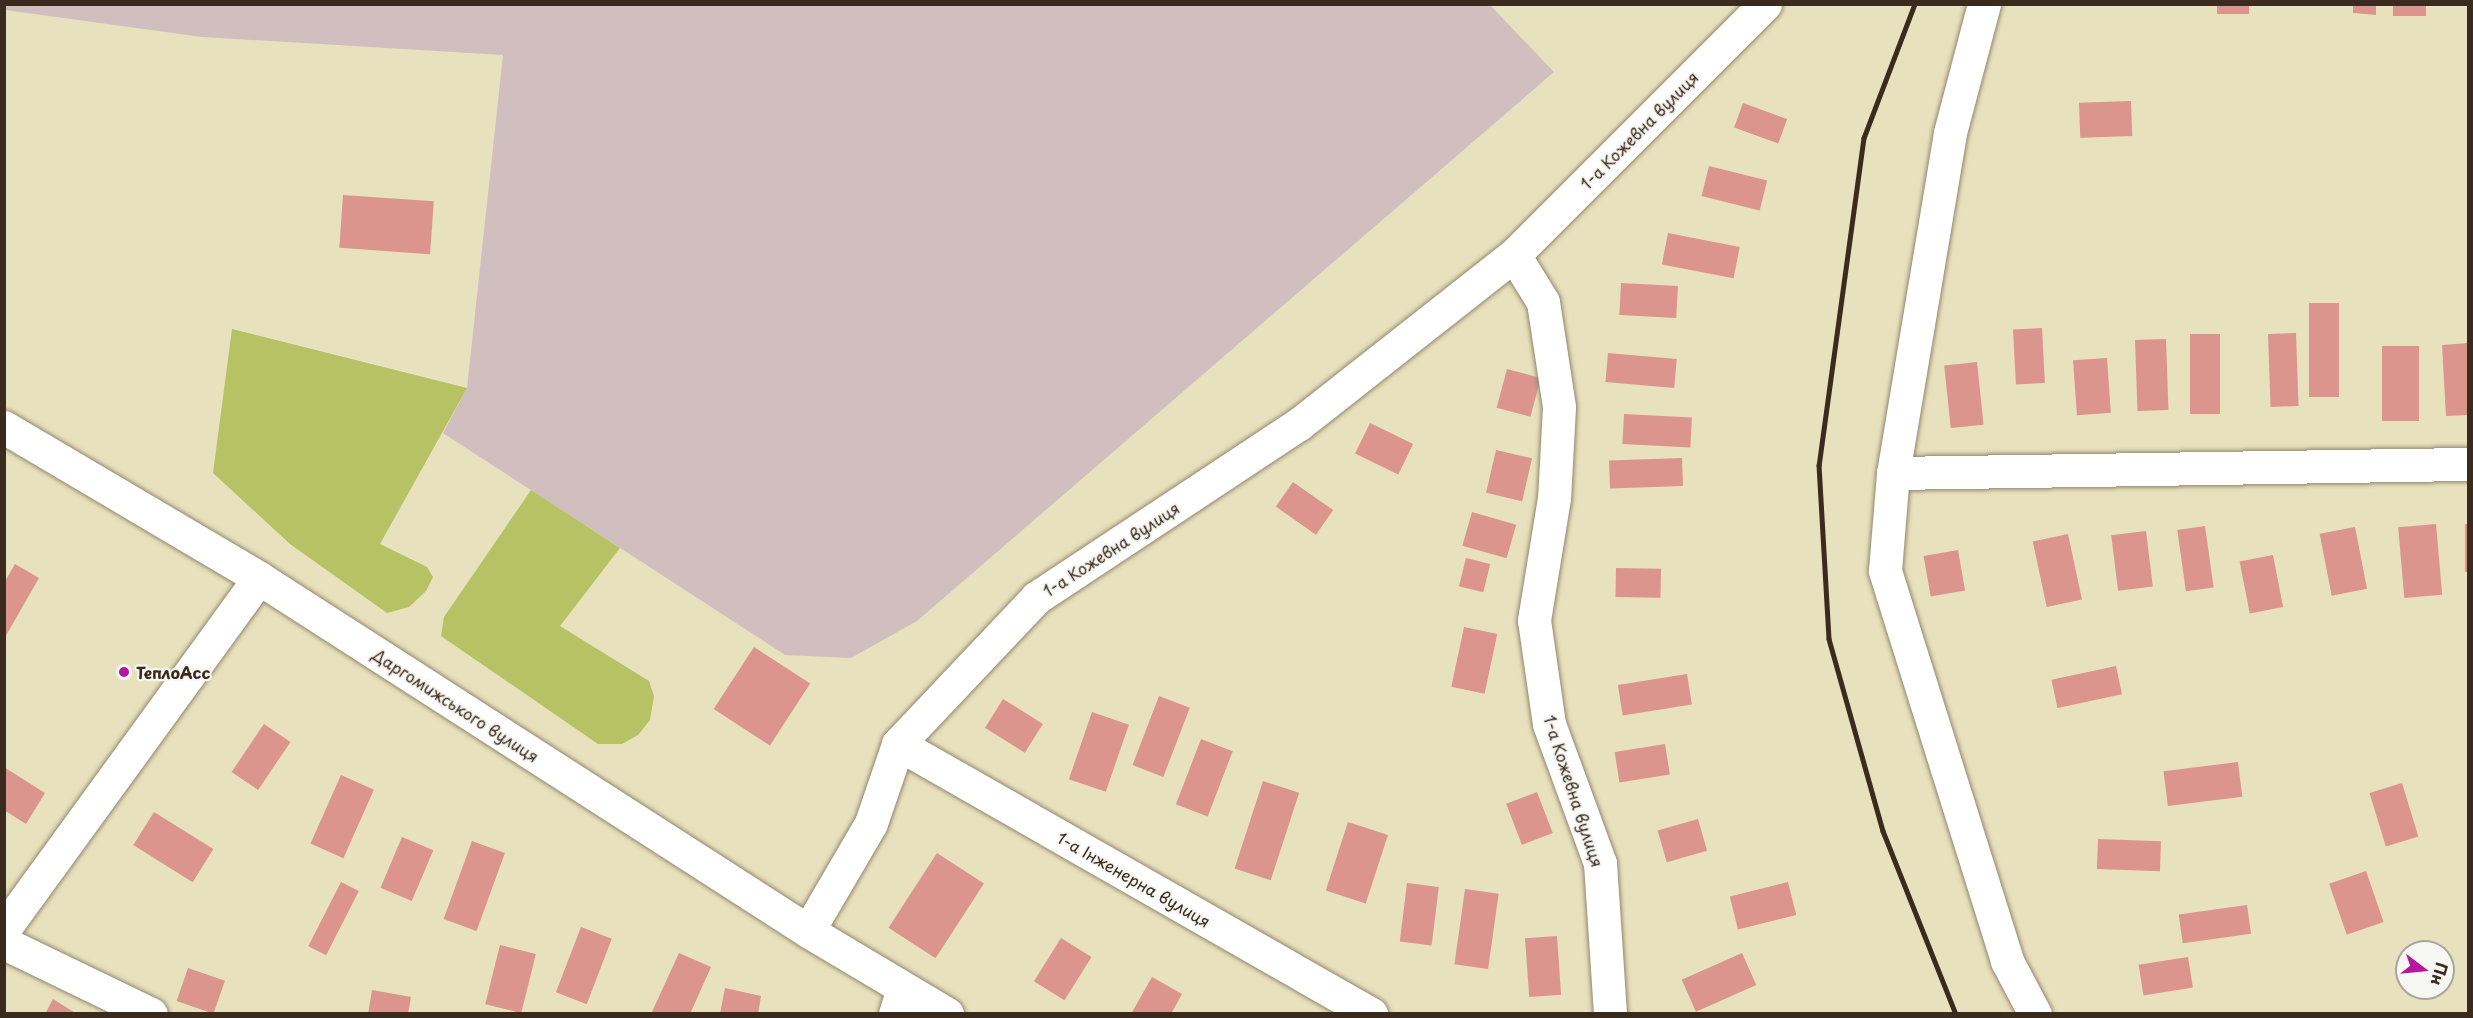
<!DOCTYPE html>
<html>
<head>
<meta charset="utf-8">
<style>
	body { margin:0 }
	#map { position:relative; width:2473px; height:1018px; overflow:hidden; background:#e8e1bd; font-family:"Playpen Sans",sans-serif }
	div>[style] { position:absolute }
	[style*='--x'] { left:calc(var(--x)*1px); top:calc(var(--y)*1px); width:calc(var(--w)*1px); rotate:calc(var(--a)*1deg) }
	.industrial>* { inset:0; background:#d1bfbf }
	.green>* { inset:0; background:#b6c264 }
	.building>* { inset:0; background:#db958c; transform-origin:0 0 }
	.roads { filter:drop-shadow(0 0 2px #92866e) drop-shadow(0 0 2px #92866e) }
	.minor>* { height:33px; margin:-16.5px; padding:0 16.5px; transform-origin:16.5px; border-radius:16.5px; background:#fff }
	.rail>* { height:4.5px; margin:-2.25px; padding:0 2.25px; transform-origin:2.25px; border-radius:2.25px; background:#3b2a1e }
	.dots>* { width:16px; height:16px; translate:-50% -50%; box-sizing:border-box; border:3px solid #f6f6f2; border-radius:50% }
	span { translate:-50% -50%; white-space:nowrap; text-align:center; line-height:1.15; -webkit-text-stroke:4.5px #f6f6f2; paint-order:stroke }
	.street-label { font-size:16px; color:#3b2a1e }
	.poi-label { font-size:16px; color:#3b2a1e; font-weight:700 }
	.left { translate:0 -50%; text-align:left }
	.frame { position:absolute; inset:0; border:6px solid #3b2a1e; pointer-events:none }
	.north { position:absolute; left:2395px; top:940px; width:60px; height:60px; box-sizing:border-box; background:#f6f6f2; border:2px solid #aba49d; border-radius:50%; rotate:106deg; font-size:16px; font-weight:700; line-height:24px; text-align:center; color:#3b2a1e }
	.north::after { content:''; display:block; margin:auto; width:21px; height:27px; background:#b5179e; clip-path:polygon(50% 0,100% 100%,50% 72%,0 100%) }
</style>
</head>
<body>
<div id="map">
	<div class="industrial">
		<i style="clip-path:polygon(5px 4px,1489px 4px,1554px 72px,917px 621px,851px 658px,785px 655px,443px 433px,467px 388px,503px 55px,202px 37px,5px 10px)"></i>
	</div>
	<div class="green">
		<i style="clip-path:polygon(232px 329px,467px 388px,380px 544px,427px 567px,433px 577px,426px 591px,409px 607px,387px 613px,290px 544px,213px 473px)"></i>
		<i style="clip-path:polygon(531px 490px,620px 548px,560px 626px,649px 681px,654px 696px,650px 720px,638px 735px,622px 744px,598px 744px,441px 636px,444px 617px)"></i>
	</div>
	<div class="building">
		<i style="left:2217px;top:4px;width:32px;height:10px"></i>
		<i style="clip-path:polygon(2353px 4px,2376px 4px,2376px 15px,2353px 13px)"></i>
		<i style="left:2393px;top:4px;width:33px;height:12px"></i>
		<i style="left:2131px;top:101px;width:35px;height:52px;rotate:88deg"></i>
		<i style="left:1743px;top:103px;width:47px;height:26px;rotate:20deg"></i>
		<i style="left:1709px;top:166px;width:60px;height:31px;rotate:14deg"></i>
		<i style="left:343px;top:195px;width:91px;height:53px;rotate:4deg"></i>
		<i style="left:1668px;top:233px;width:73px;height:32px;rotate:11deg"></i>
		<i style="left:1621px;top:283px;width:57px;height:32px;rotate:3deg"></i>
		<i style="left:2309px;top:303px;width:30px;height:94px"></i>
		<i style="left:2042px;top:328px;width:55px;height:29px;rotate:87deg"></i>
		<i style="left:2296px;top:333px;width:73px;height:28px;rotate:88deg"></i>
		<i style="left:2190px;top:334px;width:30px;height:80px"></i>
		<i style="left:2166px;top:339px;width:71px;height:31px;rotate:88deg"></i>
		<i style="clip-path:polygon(2468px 343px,2468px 415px,2446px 416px,2442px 345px)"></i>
		<i style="left:2382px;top:346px;width:37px;height:75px"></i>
		<i style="left:1608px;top:353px;width:69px;height:29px;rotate:5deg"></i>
		<i style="left:2107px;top:358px;width:55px;height:34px;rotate:86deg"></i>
		<i style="left:1977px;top:362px;width:63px;height:33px;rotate:84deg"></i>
		<i style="left:1507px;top:369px;width:35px;height:40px;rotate:15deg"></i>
		<i style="left:1624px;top:414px;width:68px;height:30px;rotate:3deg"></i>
		<i style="left:1370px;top:423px;width:48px;height:34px;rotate:26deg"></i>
		<i style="left:1496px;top:450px;width:37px;height:44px;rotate:13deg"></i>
		<i style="left:1682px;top:458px;width:28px;height:73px;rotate:88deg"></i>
		<i style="left:1293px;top:482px;width:49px;height:30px;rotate:35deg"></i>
		<i style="left:1472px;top:512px;width:46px;height:35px;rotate:16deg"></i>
		<i style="left:2436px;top:524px;width:71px;height:38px;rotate:85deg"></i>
		<i style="left:2465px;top:524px;width:3px;height:48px"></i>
		<i style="left:2205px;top:526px;width:62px;height:28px;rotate:82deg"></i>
		<i style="left:2355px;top:527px;width:63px;height:36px;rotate:79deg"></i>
		<i style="left:2146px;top:531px;width:56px;height:35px;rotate:83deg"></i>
		<i style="left:2068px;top:534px;width:67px;height:36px;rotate:78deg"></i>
		<i style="left:1958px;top:550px;width:41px;height:35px;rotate:80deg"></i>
		<i style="left:2273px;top:555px;width:53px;height:34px;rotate:79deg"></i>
		<i style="left:1466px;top:558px;width:25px;height:29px;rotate:14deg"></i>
		<i style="clip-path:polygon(15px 564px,39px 578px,4px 639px,4px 583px)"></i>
		<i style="left:1616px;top:568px;width:45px;height:29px;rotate:1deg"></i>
		<i style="left:1464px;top:627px;width:34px;height:61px;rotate:12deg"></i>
		<i style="left:754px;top:647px;width:67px;height:74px;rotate:33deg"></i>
		<i style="left:2116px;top:666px;width:29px;height:66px;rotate:78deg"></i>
		<i style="left:1687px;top:674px;width:31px;height:70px;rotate:81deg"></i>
		<i style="left:1159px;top:696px;width:33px;height:74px;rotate:21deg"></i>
		<i style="left:1003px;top:699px;width:47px;height:34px;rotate:32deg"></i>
		<i style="left:1092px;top:712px;width:39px;height:71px;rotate:19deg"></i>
		<i style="left:264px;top:724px;width:32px;height:58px;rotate:34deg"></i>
		<i style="left:1201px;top:739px;width:34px;height:70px;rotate:21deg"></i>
		<i style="left:1665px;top:744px;width:31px;height:51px;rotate:81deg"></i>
		<i style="left:2238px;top:762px;width:35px;height:75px;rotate:83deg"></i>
		<i style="clip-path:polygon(4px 767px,45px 793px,26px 824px,4px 810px)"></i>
		<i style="left:341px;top:775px;width:36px;height:75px;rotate:24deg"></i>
		<i style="left:1263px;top:781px;width:38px;height:92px;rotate:18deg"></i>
		<i style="left:2402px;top:783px;width:56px;height:34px;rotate:73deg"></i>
		<i style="left:1537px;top:792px;width:44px;height:33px;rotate:69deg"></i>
		<i style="left:154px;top:812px;width:70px;height:39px;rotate:32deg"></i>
		<i style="left:1698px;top:819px;width:33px;height:42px;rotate:74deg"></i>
		<i style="left:1348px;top:822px;width:42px;height:72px;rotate:18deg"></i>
		<i style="left:402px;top:837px;width:34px;height:55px;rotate:23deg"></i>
		<i style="left:2098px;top:839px;width:63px;height:30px;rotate:2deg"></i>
		<i style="left:472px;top:841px;width:35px;height:83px;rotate:20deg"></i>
		<i style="left:937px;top:853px;width:56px;height:89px;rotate:33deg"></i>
		<i style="left:2366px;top:871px;width:54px;height:39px;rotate:71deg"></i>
		<i style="left:341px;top:882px;width:20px;height:72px;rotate:27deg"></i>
		<i style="left:1788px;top:882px;width:34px;height:60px;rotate:76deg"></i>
		<i style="left:1407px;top:883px;width:32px;height:59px;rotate:7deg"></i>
		<i style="left:1465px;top:889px;width:34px;height:76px;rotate:8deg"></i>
		<i style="left:2247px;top:905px;width:29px;height:69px;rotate:82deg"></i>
		<i style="left:581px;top:927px;width:33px;height:70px;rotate:21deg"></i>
		<i style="left:1557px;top:936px;width:59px;height:32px;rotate:86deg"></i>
		<i style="left:1061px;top:938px;width:36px;height:51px;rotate:32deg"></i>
		<i style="left:500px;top:945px;width:37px;height:61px;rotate:14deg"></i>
		<i style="clip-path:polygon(679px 953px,711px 967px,690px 1014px,651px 1014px)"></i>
		<i style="left:1742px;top:953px;width:35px;height:66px;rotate:66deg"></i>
		<i style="left:2188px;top:957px;width:31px;height:50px;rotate:81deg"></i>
		<i style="left:188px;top:968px;width:39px;height:35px;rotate:19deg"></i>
		<i style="clip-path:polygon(1152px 977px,1182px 994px,1171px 1014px,1131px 1014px)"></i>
		<i style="clip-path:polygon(725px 988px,761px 996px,758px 1014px,720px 1014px)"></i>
		<i style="clip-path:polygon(372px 990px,411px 997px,408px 1014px,368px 1014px)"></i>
		<i style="clip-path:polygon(53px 999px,77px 1014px,45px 1014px)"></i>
	</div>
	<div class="roads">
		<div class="minor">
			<i style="--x:1984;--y:4;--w:133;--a:104.8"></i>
			<i style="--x:1950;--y:133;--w:345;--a:99.5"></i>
			<i style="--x:1893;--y:473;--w:98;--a:94.7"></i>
			<i style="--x:1885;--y:571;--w:409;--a:72.6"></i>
			<i style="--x:2007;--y:961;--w:60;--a:62.2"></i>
			<i style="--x:1514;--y:255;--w:55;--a:58.3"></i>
			<i style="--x:1543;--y:302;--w:106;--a:81.3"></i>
			<i style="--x:1559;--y:407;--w:91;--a:93.1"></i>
			<i style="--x:1554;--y:498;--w:124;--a:99.3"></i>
			<i style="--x:1534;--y:620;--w:105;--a:81.8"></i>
			<i style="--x:1549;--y:724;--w:148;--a:69.9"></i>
			<i style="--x:1600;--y:863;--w:151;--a:86.2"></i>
			<i style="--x:4;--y:427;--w:296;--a:30.6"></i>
			<i style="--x:259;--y:578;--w:653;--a:32.74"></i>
			<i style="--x:808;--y:931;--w:162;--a:30.8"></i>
			<i style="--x:1893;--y:473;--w:575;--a:-0.9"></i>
			<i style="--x:898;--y:744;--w:545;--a:29.72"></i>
			<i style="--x:4;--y:929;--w:434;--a:-54"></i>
			<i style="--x:808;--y:931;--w:125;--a:-59.7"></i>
			<i style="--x:871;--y:823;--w:83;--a:-71.1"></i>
			<i style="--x:898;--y:744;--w:201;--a:-46.6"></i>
			<i style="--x:1036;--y:598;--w:315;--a:-33.5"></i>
			<i style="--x:1299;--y:424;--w:273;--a:-38.2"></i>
			<i style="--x:1514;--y:255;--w:355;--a:-45"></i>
			<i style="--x:4;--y:943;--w:163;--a:25.8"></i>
			<i style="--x:895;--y:1014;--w:27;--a:-73"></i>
		</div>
	</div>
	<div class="rail">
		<i style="--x:1915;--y:4;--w:143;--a:110.8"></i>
		<i style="--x:1864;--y:138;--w:330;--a:97.8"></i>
		<i style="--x:1819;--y:465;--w:174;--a:86.7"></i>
		<i style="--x:1829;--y:639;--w:199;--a:74.3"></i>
		<i style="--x:1883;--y:831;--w:197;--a:68.3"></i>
	</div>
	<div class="dots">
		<i style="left:124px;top:672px;background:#b5179e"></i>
	</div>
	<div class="street-label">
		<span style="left:1639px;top:130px;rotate:-45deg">1-а Кожевна вулиця</span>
		<span style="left:1111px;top:549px;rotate:-33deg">1-а Кожевна вулиця</span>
		<span style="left:456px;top:705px;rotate:33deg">Даргомижського вулиця</span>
		<span style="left:1574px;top:791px;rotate:72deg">1-а Кожевна вулиця</span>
		<span style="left:1134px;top:879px;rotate:30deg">1-а Інженерна вулиця</span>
	</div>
	<div class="poi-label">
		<span class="left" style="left:136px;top:672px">ТеплоАсс</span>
	</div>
	<div class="frame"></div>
	<div class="north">Пн</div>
</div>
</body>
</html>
